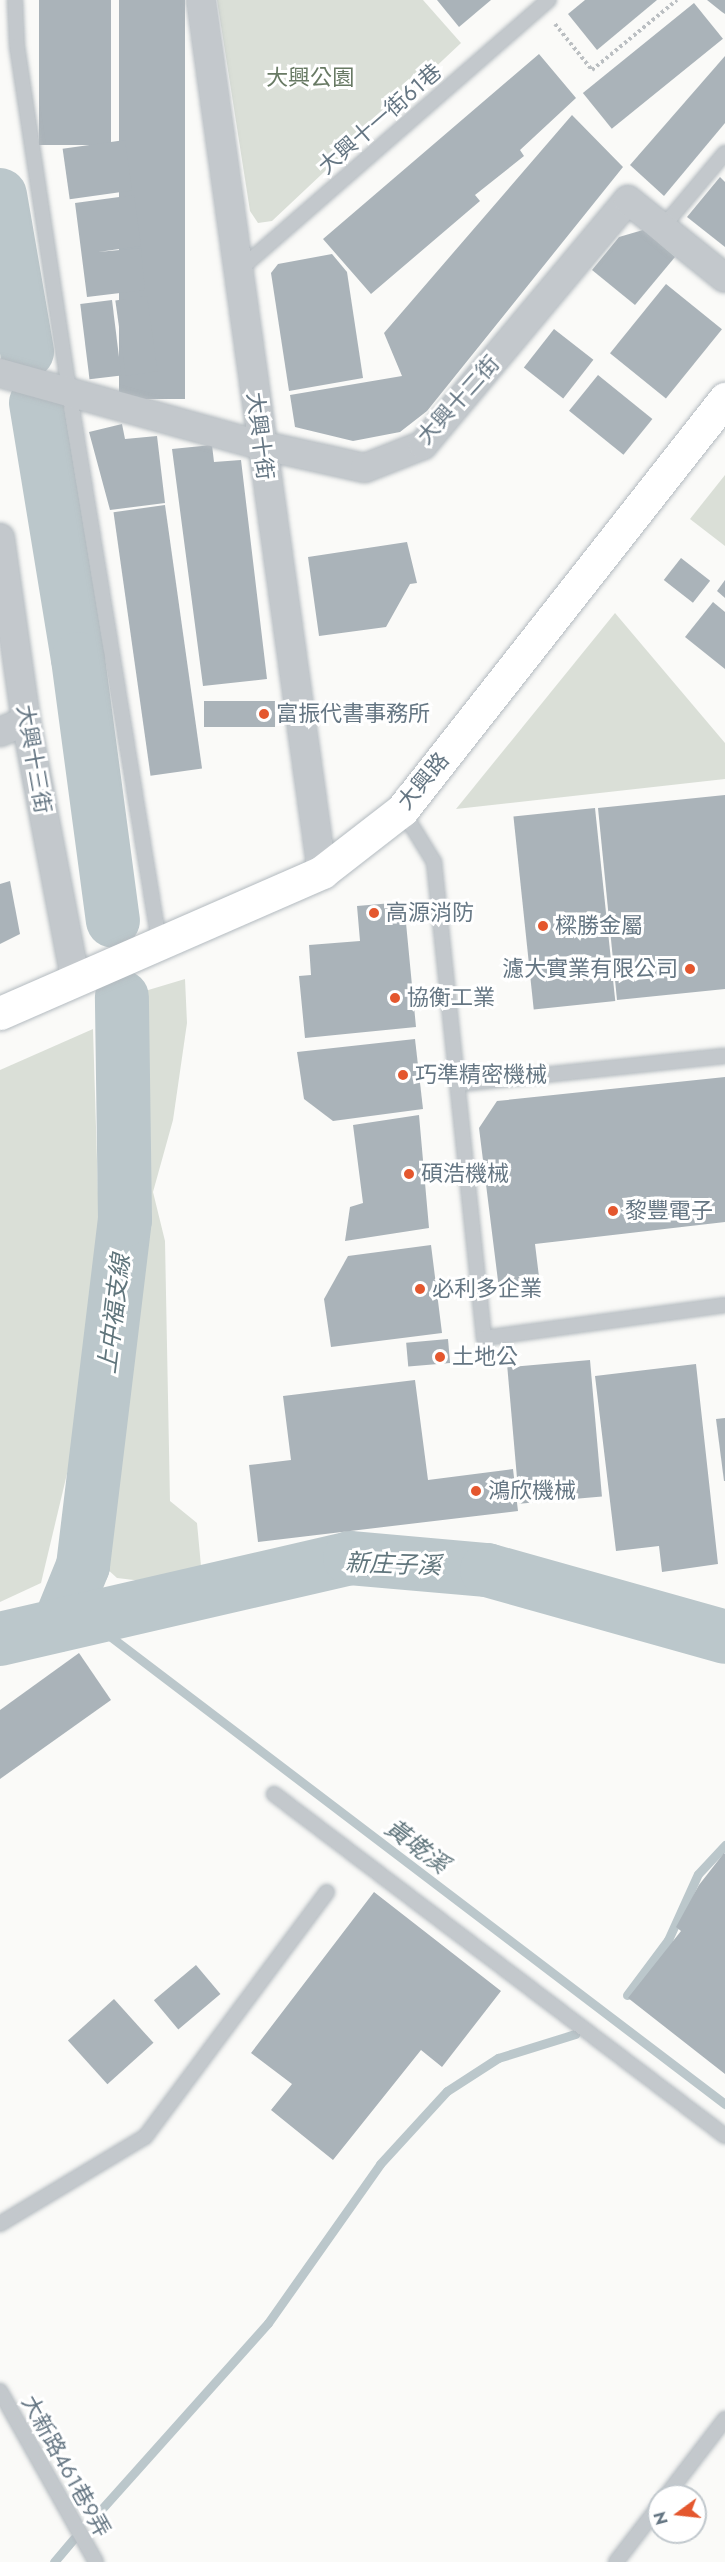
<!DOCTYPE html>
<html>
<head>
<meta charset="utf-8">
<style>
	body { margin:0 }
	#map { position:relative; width:725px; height:2562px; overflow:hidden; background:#fafaf8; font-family:Jost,"Noto Sans TC",sans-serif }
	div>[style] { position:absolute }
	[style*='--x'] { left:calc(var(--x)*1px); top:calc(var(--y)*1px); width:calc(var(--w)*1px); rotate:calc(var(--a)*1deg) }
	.green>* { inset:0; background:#dadfd7 }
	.stream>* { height:9px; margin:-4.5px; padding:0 4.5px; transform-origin:4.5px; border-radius:4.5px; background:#bbc7cb }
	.river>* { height:54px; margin:-27px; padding:0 27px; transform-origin:27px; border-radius:27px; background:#bbc7cb }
	.building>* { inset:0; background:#aab3b9; transform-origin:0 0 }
	.path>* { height:4px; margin-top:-2px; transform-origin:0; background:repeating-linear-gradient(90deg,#bbbfc2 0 3px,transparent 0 6px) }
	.roads { filter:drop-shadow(0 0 2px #b3babf) drop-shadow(0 0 2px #b3babf) }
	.lane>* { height:14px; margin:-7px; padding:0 7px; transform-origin:7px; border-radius:7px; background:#c3c8cc }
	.street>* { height:28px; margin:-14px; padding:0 14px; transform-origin:14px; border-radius:14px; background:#c3c8cc }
	.secondary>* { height:33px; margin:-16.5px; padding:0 16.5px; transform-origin:16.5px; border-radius:16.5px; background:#fff }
	.dots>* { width:16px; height:16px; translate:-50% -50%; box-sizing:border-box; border:3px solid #fff; border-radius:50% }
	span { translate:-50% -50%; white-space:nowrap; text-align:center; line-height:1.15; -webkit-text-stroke:6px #fff; paint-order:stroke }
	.park-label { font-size:22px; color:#687a64 }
	.street-label { font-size:22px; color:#657683 }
	.poi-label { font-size:22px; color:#657683 }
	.left { translate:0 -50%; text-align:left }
	.right { translate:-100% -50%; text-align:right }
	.water-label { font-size:24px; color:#60757c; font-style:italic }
	.north { position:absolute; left:647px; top:2484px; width:60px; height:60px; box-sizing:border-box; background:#fff; border:2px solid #c1c8cd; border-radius:50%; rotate:255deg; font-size:16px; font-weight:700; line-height:24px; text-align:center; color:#657683 }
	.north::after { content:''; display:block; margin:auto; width:21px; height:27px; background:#e4572e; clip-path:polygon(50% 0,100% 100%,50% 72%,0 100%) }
</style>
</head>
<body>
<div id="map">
	<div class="green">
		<i style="clip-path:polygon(217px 0,423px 0,461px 43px,272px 221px,258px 223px,250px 211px)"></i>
		<i style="clip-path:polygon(725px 475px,725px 546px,690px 519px)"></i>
		<i style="clip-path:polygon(615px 613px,725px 743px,725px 779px,456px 809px)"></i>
		<i style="clip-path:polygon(185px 979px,187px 1023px,173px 1120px,153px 1192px,165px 1241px,170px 1501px,197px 1523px,201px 1566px,159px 1583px,117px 1578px,95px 1558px,119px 1414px,131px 1265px,136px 1045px,145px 991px)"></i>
		<i style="clip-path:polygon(93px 1029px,100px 1259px,76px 1436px,41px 1583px,0 1602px,0 1070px)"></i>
	</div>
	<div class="stream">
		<i style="--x:86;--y:1618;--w:803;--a:37.26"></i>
		<i style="--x:627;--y:1995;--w:69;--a:-53.3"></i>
		<i style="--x:668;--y:1940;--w:72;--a:-65.6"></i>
		<i style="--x:698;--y:1874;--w:40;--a:-47"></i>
		<i style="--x:90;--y:2522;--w:267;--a:-48.2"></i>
		<i style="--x:268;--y:2323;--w:194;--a:-54.8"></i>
		<i style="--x:380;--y:2164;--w:99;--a:-47.5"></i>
		<i style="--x:447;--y:2091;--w:61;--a:-32.9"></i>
		<i style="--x:498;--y:2058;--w:81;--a:-17.3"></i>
		<i style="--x:54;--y:2562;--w:30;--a:-50"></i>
	</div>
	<div class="river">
		<i style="--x:0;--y:195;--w:159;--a:80.2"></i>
		<i style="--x:36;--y:403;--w:259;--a:80.7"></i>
		<i style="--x:78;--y:659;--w:264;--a:82.4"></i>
		<i style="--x:59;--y:1625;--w:64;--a:-67.9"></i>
		<i style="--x:83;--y:1566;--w:349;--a:-83.1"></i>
		<i style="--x:125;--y:1220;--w:223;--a:-90.8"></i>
		<i style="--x:0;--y:1639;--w:359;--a:-13"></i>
		<i style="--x:350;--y:1558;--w:138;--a:5"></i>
		<i style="--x:487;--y:1570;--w:247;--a:15.7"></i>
	</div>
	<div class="building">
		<i style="left:39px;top:0;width:72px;height:145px"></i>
		<i style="left:119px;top:0;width:66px;height:399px"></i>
		<i style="clip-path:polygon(437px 0,491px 0,459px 27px)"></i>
		<i style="clip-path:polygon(585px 0,657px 0,597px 50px,568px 14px)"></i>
		<i style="clip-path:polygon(707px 0,725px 0,725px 14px,722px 12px)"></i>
		<i style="left:694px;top:3px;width:46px;height:143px;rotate:51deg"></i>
		<i style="clip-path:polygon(539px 54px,576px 98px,520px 150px,524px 156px,475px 195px,480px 201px,371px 294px,323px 239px)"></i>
		<i style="clip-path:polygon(725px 56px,725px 123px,664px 196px,630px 165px)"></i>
		<i style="clip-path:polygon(572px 115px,623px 167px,427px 411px,400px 432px,353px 441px,295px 427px,290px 395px,402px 376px,384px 333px)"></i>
		<i style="left:125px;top:140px;width:51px;height:63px;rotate:82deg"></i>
		<i style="clip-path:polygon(720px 177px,725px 182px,725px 247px,687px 217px)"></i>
		<i style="clip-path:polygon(134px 195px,141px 246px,98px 252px,141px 248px,145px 290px,87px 297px,75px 203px)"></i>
		<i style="clip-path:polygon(643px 230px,675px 257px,635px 305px,592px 270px,619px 237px)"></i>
		<i style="clip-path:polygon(332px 254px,347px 272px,363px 378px,289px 391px,271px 273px,278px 264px)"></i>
		<i style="left:666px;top:284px;width:72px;height:89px;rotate:39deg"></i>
		<i style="left:147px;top:296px;width:76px;height:32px;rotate:82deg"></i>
		<i style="left:112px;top:300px;width:76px;height:32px;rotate:83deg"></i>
		<i style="left:554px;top:329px;width:50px;height:49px;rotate:38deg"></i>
		<i style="left:598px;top:375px;width:70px;height:46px;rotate:39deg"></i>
		<i style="clip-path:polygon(122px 424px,125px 439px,157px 436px,165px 503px,110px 510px,89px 432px)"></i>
		<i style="clip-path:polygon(212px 445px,214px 462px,241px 460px,267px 679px,203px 686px,172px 449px)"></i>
		<i style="left:165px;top:505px;width:266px;height:52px;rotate:82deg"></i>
		<i style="clip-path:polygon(407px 542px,417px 583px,410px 584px,386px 627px,319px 636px,308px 557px)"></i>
		<i style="left:681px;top:558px;width:37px;height:28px;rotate:38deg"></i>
		<i style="clip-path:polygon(725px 580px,725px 598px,717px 591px)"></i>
		<i style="clip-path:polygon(713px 602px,725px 612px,725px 669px,685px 637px)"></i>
		<i style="left:204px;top:701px;width:71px;height:26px"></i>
		<i style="clip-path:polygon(725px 795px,725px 989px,617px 1000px,598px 808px)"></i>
		<i style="left:595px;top:808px;width:194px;height:82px;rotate:84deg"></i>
		<i style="clip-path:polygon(10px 881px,20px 934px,0 944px,0 884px)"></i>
		<i style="clip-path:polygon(404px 902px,416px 1027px,305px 1038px,299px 976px,311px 975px,309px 945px,360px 941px,357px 906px)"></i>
		<i style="clip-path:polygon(415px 1039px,423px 1109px,333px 1121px,304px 1099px,297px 1052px)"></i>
		<i style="clip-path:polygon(725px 1077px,725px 1222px,535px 1244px,540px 1285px,499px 1289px,479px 1128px,497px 1101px)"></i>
		<i style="clip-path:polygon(419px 1115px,429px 1228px,345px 1241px,350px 1207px,363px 1203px,353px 1125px)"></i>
		<i style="clip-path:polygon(431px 1245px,442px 1333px,331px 1347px,324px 1299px,348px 1256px)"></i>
		<i style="left:448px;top:1339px;width:24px;height:42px;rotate:85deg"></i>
		<i style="left:590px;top:1360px;width:137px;height:83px;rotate:85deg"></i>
		<i style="clip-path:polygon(696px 1364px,718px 1564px,662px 1572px,659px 1546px,616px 1551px,595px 1376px)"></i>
		<i style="clip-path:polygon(415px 1380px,428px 1480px,513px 1469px,518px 1511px,258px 1542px,249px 1465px,291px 1460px,283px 1396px)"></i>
		<i style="clip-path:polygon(725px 1418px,725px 1481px,724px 1481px,716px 1419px)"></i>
		<i style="clip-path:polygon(79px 1653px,111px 1700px,0 1779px,0 1710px)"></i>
		<i style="clip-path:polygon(724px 1853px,725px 1854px,725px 2074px,628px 1998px,681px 1931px,676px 1927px,699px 1885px)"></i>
		<i style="clip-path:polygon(374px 1892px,501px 1991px,442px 2067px,421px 2050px,333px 2160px,271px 2110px,292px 2084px,251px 2053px)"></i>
		<i style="left:196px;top:1965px;width:38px;height:55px;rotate:50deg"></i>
		<i style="left:114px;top:1999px;width:59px;height:62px;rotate:48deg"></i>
	</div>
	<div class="path">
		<i style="--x:555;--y:24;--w:59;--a:51.2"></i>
		<i style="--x:592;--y:70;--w:110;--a:-39.5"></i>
	</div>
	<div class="roads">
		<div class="lane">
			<i style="--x:15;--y:0;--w:46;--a:87.5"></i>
			<i style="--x:17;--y:46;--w:348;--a:81.4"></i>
			<i style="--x:69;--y:390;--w:558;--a:80.72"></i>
			<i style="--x:662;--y:228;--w:98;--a:-50"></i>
			<i style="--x:239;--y:270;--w:411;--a:-41.1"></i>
			<i style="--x:402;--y:810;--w:61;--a:58.4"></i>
			<i style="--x:434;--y:862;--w:479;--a:84"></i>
			<i style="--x:484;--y:1338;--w:243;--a:-7.8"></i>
			<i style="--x:458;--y:1084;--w:268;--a:-6"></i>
			<i style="--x:274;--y:1794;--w:566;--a:37.17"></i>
			<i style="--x:0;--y:2224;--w:169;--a:-31"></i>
			<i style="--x:145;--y:2137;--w:305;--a:-53.4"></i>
			<i style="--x:0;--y:2391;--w:196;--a:60.7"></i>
			<i style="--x:666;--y:2496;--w:97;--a:-52.5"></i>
			<i style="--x:616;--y:2562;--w:71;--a:-52.5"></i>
		</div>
		<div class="street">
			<i style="--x:201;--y:0;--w:880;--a:82.1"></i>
			<i style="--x:0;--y:373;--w:270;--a:15.5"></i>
			<i style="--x:260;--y:445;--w:107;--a:12.4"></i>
			<i style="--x:365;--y:468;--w:62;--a:-21.6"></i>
			<i style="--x:423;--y:445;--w:319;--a:-50.1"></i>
			<i style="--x:628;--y:200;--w:124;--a:38.8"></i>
			<i style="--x:0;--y:538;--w:185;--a:81.9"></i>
			<i style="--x:26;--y:721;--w:263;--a:79.2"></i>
			<i style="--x:0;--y:732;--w:28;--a:-23"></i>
		</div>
		<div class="secondary">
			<i style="--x:0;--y:1013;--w:352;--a:-23.6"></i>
			<i style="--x:322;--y:872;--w:101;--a:-37.8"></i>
			<i style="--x:402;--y:810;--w:523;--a:-51.84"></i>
		</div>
	</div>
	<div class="dots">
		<i style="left:264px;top:714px;background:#e4572e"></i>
		<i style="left:374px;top:913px;background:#e4572e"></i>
		<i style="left:543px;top:926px;background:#e4572e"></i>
		<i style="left:690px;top:969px;background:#e4572e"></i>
		<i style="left:395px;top:998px;background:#e4572e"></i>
		<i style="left:403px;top:1075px;background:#e4572e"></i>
		<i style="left:409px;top:1174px;background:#e4572e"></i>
		<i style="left:613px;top:1211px;background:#e4572e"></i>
		<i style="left:420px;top:1289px;background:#e4572e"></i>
		<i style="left:440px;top:1357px;background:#e4572e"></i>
		<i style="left:476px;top:1491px;background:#e4572e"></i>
	</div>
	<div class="park-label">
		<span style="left:310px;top:78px">大興公園</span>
	</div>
	<div class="street-label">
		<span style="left:380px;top:119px;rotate:-41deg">大興十一街61巷</span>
		<span style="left:458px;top:400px;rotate:-48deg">大興十二街</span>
		<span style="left:260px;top:436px;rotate:83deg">大興十街</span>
		<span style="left:34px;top:759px;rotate:80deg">大興十三街</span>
		<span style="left:423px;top:781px;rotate:-50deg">大興路</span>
		<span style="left:66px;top:2466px;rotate:61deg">大新路461巷9弄</span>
	</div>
	<div class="poi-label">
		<span class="left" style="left:276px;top:714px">富振代書事務所</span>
		<span class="left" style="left:386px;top:913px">高源消防</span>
		<span class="left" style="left:555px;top:926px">樑勝金屬</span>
		<span class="right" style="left:678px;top:969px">濾大實業有限公司</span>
		<span class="left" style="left:407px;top:998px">協衡工業</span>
		<span class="left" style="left:415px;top:1075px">巧準精密機械</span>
		<span class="left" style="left:421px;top:1174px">碩浩機械</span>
		<span class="left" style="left:625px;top:1211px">黎豐電子</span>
		<span class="left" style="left:432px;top:1289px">必利多企業</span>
		<span class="left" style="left:452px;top:1357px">土地公</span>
		<span class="left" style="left:488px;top:1491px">鴻欣機械</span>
	</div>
	<div class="water-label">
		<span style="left:114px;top:1314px;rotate:-83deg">上中福支線</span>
		<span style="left:393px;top:1564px;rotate:2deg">新庄子溪</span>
		<span style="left:417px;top:1846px;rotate:37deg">黃墘溪</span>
	</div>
	<div class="north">N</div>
</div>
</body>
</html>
